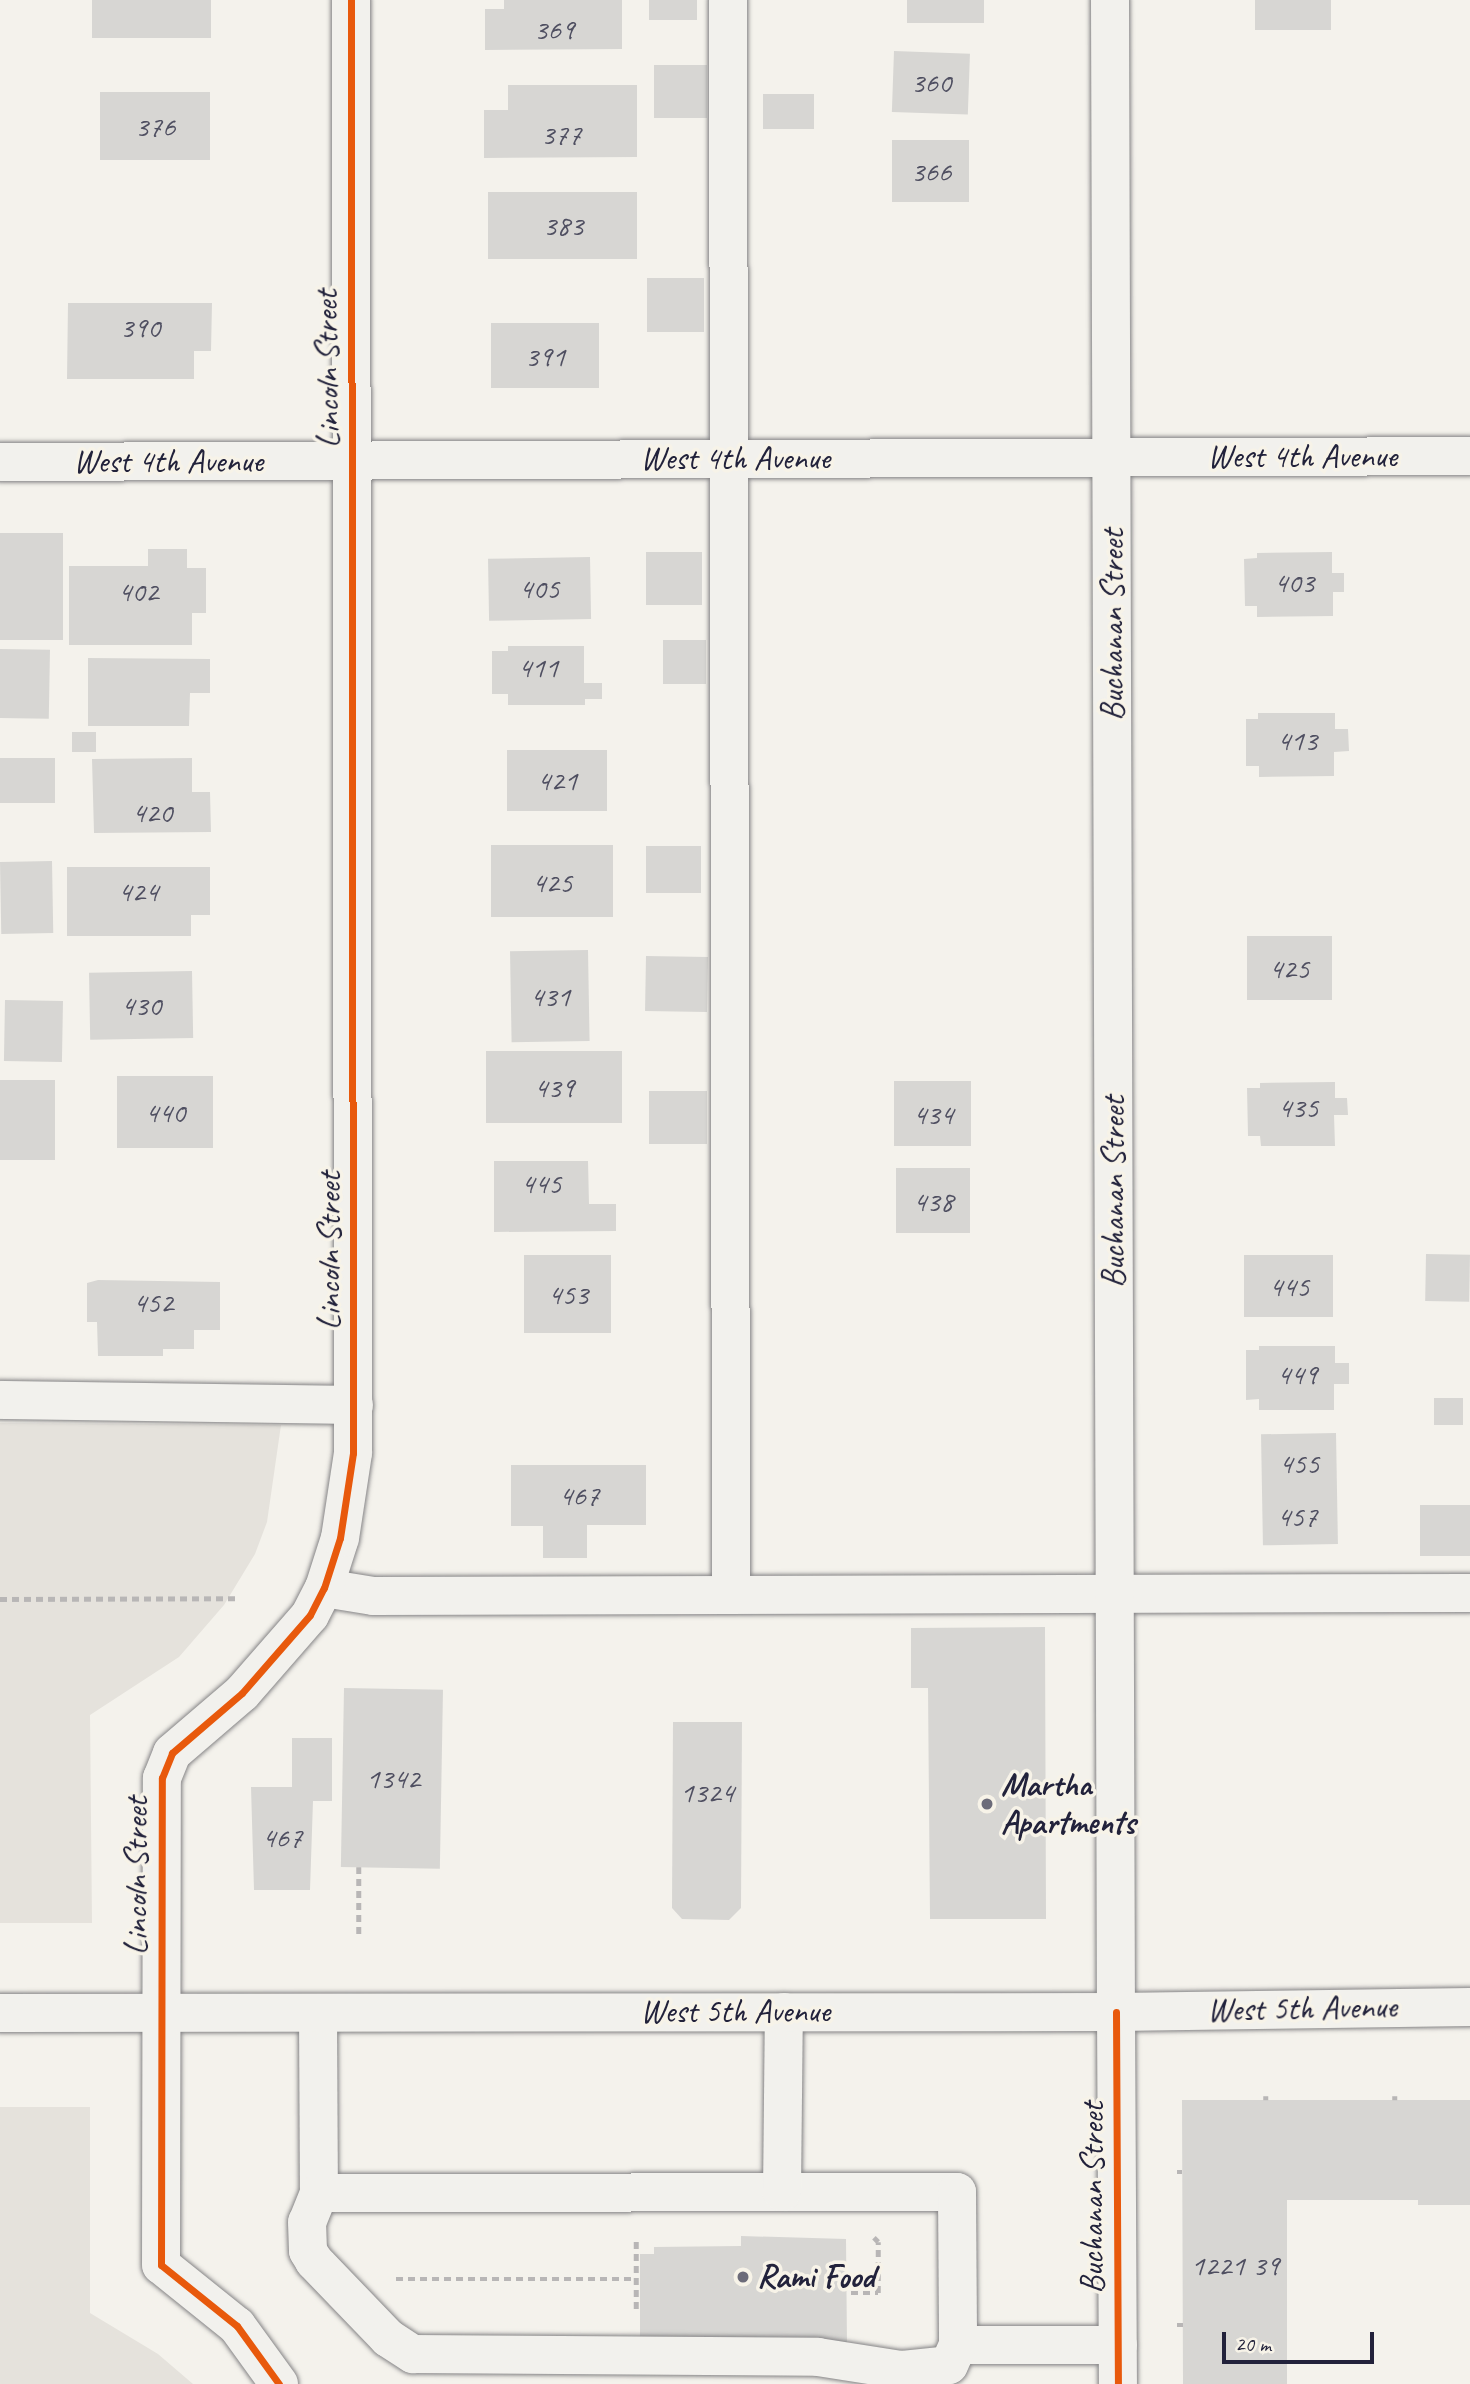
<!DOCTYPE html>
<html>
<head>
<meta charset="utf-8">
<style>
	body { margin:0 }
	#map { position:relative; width:1470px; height:2384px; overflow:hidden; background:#f4f2ec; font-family:Caveat,sans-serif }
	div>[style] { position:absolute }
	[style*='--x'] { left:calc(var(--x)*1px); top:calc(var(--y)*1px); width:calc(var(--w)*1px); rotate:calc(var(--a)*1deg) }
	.green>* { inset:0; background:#e5e2dc }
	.building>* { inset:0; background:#d7d6d3; transform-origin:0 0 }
	.path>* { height:4.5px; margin-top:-2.25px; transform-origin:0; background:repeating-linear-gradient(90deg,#b8b6b6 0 7px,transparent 0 12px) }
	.roads { filter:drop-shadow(0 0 2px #858486) drop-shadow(0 0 2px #858486) }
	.minor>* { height:38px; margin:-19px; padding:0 19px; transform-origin:19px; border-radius:19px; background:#f2f1ed }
	.major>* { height:38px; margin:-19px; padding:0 19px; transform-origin:19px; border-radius:19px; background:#f2f1ed }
	.cycleway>* { height:7px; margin:-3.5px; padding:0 3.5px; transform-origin:3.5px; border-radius:3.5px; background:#e8590c }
	.dots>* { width:19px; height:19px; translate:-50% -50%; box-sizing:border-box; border:4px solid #f7f3e8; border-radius:50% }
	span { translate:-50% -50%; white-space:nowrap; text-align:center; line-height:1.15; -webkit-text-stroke:7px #f7f3e8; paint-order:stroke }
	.number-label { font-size:30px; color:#4f4f61 }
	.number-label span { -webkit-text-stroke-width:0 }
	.street-label { font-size:33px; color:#22223b }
	.poi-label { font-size:33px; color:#22223b; font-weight:700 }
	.left { translate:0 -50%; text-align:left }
	.scale { position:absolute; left:1222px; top:2332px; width:152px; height:32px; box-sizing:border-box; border:4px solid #22223b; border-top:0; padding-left:9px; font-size:21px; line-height:24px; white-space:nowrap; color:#22223b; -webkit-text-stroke:5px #f7f3e8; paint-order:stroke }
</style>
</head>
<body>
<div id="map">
	<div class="green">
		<i style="clip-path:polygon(0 1423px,281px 1425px,267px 1522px,255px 1554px,224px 1605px,179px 1657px,90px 1715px,92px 1923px,0 1923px)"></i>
		<i style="clip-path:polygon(0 2107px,90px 2107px,90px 2313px,158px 2354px,193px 2384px,0 2384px)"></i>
	</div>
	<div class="building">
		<i style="left:92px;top:0;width:119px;height:38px"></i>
		<i style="clip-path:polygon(504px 0,622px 0,622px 49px,485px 50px,485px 9px,504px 9px)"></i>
		<i style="left:649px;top:0;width:48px;height:20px"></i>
		<i style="left:907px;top:0;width:77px;height:23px"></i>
		<i style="left:1255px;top:0;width:76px;height:30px"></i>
		<i style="left:894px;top:51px;width:76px;height:61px;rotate:2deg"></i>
		<i style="left:654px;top:65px;width:53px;height:53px"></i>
		<i style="clip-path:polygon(508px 85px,637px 85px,637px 157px,484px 158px,484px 110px,508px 110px)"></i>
		<i style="left:100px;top:92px;width:110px;height:68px"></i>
		<i style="left:763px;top:94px;width:51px;height:35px"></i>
		<i style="left:892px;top:140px;width:77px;height:62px"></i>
		<i style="left:488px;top:192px;width:149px;height:67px"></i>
		<i style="left:647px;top:278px;width:57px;height:54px"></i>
		<i style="clip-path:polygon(68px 303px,212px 303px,211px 351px,194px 351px,194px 379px,67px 379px)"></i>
		<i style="left:491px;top:323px;width:108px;height:65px"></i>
		<i style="left:0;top:533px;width:63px;height:107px"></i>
		<i style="clip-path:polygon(148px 549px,187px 549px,187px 568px,206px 568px,206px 613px,192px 613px,192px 645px,69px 645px,69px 566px,148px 566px)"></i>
		<i style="left:646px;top:552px;width:56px;height:53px"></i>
		<i style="clip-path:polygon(1332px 552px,1332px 573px,1344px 573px,1344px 592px,1333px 592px,1333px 616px,1257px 617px,1257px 606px,1245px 606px,1244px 559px,1257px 558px,1257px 553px)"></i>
		<i style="left:590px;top:557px;width:62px;height:102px;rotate:89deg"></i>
		<i style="left:663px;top:640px;width:43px;height:44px"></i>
		<i style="clip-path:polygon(508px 646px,584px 646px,584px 683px,602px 683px,602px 699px,585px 699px,585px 705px,508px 705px,508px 694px,492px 694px,492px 651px,508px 651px)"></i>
		<i style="left:0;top:649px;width:50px;height:69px;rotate:1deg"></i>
		<i style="clip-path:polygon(88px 658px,210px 659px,210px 693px,190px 693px,189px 726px,88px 726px)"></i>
		<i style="clip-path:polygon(1258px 713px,1335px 713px,1335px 729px,1348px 729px,1349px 751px,1334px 752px,1334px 776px,1259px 777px,1259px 766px,1246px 766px,1246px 719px,1258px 719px)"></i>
		<i style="left:72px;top:732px;width:24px;height:20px"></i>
		<i style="left:507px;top:750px;width:100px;height:61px"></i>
		<i style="left:0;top:758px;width:55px;height:45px"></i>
		<i style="clip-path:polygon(192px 758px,192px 792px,210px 792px,211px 832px,94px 833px,92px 759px)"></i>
		<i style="left:613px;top:845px;width:72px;height:122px;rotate:90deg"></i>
		<i style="left:701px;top:846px;width:47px;height:55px;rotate:90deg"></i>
		<i style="left:52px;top:861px;width:72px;height:52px;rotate:89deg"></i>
		<i style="clip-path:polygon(67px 867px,210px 867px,210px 915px,191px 915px,191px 936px,67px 936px)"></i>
		<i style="left:1247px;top:936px;width:85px;height:64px"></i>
		<i style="left:588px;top:950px;width:91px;height:78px;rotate:89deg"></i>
		<i style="left:646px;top:956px;width:62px;height:55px;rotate:1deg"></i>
		<i style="left:192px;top:971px;width:67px;height:103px;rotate:89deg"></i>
		<i style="left:5px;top:1000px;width:58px;height:61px;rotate:1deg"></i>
		<i style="left:622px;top:1051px;width:72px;height:136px;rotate:90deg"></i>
		<i style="left:117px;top:1076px;width:96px;height:72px"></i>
		<i style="left:0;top:1080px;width:55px;height:80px"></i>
		<i style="left:971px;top:1081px;width:65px;height:77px;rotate:90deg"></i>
		<i style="clip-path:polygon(1335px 1082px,1335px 1098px,1347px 1098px,1348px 1115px,1334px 1115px,1335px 1146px,1261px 1146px,1260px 1136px,1248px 1136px,1247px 1088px,1260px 1088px,1260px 1083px)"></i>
		<i style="left:649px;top:1091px;width:58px;height:53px"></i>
		<i style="clip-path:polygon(494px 1161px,588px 1161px,589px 1204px,616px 1204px,616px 1231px,494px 1232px)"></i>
		<i style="left:896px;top:1168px;width:74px;height:65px"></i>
		<i style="left:1426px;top:1254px;width:44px;height:47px;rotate:1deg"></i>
		<i style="left:611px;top:1255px;width:78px;height:87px;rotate:90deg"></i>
		<i style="left:1244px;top:1255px;width:89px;height:62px"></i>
		<i style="clip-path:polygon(98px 1280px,220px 1282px,220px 1330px,194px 1330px,194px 1349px,163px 1349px,163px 1356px,98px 1356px,97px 1322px,87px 1322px,87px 1283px)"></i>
		<i style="clip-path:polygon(1259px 1346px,1335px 1346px,1335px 1363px,1349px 1363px,1349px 1384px,1334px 1384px,1334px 1410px,1259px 1410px,1259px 1399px,1246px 1400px,1246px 1350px,1259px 1350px)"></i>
		<i style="left:1434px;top:1398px;width:29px;height:27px"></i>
		<i style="left:1336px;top:1433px;width:111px;height:75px;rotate:89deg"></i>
		<i style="clip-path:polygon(511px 1465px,646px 1465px,646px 1525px,587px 1525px,587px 1558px,543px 1558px,543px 1526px,511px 1526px)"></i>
		<i style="left:1420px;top:1505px;width:50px;height:51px"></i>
		<i style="clip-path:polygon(1045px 1627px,1046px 1919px,930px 1919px,928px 1688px,911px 1688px,911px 1628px)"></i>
		<i style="left:344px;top:1688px;width:99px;height:179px;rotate:1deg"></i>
		<i style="clip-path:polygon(673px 1722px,742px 1722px,741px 1908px,729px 1920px,682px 1919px,672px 1908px)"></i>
		<i style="clip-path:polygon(292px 1738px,332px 1738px,332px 1801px,313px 1801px,310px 1890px,254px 1890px,251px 1787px,292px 1787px)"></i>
		<i style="clip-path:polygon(1182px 2100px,1470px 2100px,1470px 2205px,1418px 2205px,1418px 2200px,1287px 2200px,1287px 2384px,1183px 2384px)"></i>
		<i style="clip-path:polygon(741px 2236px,846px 2239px,847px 2344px,640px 2344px,640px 2254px,654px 2254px,654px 2247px,741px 2246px)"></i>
	</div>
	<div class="path">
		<i style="--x:0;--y:1599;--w:236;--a:-0.2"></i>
		<i style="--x:359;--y:1867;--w:71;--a:90"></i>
		<i style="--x:1266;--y:2096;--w:4;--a:90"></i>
		<i style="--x:1395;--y:2096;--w:4;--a:90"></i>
		<i style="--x:1177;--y:2172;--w:5;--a:0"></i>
		<i style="--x:396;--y:2279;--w:240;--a:0"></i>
		<i style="--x:851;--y:2293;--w:27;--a:0"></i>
		<i style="--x:878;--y:2293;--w:51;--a:-90"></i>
		<i style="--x:878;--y:2242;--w:6;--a:-135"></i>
		<i style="--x:636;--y:2309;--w:71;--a:-90"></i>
		<i style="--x:1177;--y:2325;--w:6;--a:0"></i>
	</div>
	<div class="roads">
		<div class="minor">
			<i style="--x:728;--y:0;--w:1594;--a:89.89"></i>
			<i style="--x:0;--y:1400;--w:354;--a:0.8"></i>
			<i style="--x:324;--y:1588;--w:50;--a:9.3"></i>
			<i style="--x:373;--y:1596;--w:1097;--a:-0.16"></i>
			<i style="--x:1116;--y:2012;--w:372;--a:89.7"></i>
			<i style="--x:318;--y:2013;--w:180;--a:89.7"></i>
			<i style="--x:319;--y:2193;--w:638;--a:-0.09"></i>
			<i style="--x:957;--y:2192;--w:153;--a:89.6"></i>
			<i style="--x:958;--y:2345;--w:160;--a:0"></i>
			<i style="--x:782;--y:2192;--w:180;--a:-89.4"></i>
			<i style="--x:319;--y:2193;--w:31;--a:112"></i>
			<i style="--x:307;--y:2222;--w:29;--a:88"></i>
			<i style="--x:308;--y:2251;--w:12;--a:59"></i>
			<i style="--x:314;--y:2261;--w:107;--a:46.1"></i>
			<i style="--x:388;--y:2338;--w:30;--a:33"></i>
			<i style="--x:413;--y:2354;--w:405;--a:0.4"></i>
			<i style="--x:818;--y:2357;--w:84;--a:8.9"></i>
			<i style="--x:901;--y:2370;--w:48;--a:-5.9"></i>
			<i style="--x:949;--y:2365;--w:22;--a:-66"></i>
			<i style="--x:279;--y:2384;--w:72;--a:-125.9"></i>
			<i style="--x:237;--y:2326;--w:97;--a:-141.2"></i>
			<i style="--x:161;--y:2265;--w:487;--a:-89.9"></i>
			<i style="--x:162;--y:1778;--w:27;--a:-68"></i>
			<i style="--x:172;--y:1753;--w:92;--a:-40.6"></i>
			<i style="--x:242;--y:1693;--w:103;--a:-48.9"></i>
			<i style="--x:310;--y:1615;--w:30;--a:-63"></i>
			<i style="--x:324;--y:1588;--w:52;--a:-72.3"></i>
			<i style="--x:340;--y:1538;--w:86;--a:-81.3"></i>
			<i style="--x:353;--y:1453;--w:1453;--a:-90.08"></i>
		</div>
		<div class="major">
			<i style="--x:1110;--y:0;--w:2012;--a:89.83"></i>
			<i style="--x:0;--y:462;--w:1470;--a:-0.23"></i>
			<i style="--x:0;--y:2013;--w:1116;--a:-0.05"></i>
			<i style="--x:1116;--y:2012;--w:354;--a:-0.8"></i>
		</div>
	</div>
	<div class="cycleway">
		<i style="--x:1116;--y:2012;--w:372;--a:89.7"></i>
		<i style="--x:279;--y:2384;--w:72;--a:-125.9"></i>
		<i style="--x:237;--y:2326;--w:97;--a:-141.2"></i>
		<i style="--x:161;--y:2265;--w:487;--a:-89.9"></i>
		<i style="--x:162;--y:1778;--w:27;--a:-68"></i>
		<i style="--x:172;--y:1753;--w:92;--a:-40.6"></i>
		<i style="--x:242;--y:1693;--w:103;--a:-48.9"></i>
		<i style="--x:310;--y:1615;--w:30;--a:-63"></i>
		<i style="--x:324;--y:1588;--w:52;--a:-72.3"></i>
		<i style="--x:340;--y:1538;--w:86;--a:-81.3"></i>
		<i style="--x:353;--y:1453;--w:1453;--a:-90.08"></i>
	</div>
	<div class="dots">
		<i style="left:987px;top:1804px;background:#6c6b79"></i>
		<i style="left:743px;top:2277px;background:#6c6b79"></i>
	</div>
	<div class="number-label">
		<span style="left:554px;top:29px">369</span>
		<span style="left:931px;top:82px">360</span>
		<span style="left:155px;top:126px">376</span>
		<span style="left:561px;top:134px">377</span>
		<span style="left:931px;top:171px">366</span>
		<span style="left:563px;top:225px">383</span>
		<span style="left:140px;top:327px">390</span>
		<span style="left:545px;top:356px">391</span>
		<span style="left:1294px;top:582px">403</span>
		<span style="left:539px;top:588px">405</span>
		<span style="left:138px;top:591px">402</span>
		<span style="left:538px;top:667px">411</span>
		<span style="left:1297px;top:740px">413</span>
		<span style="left:557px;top:780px">421</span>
		<span style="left:152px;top:812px">420</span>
		<span style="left:552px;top:882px">425</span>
		<span style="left:138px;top:891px">424</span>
		<span style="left:1289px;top:968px">425</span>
		<span style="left:550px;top:996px">431</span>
		<span style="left:141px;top:1005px">430</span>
		<span style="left:554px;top:1087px">439</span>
		<span style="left:1298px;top:1107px">435</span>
		<span style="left:165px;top:1112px">440</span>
		<span style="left:933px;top:1114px">434</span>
		<span style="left:541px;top:1183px">445</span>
		<span style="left:933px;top:1201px">438</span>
		<span style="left:1289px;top:1286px">445</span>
		<span style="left:568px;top:1294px">453</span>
		<span style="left:153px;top:1302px">452</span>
		<span style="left:1297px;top:1374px">449</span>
		<span style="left:1299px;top:1463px">455</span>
		<span style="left:579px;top:1495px">467</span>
		<span style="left:1297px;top:1516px">457</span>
		<span style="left:393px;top:1778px">1342</span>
		<span style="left:707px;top:1792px">1324</span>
		<span style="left:282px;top:1837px">467</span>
		<span style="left:1235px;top:2265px">1221 39</span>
	</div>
	<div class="street-label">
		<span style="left:328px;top:369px;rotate:-91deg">Lincoln Street</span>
		<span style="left:1302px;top:457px">West 4th Avenue</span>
		<span style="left:735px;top:459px">West 4th Avenue</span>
		<span style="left:168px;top:462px">West 4th Avenue</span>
		<span style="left:1113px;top:625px;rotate:-90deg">Buchanan Street</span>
		<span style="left:1114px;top:1192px;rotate:-90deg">Buchanan Street</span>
		<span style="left:330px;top:1251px;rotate:-90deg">Lincoln Street</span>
		<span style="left:137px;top:1876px;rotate:-90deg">Lincoln Street</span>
		<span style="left:1302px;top:2009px;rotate:-1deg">West 5th Avenue</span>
		<span style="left:735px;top:2012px">West 5th Avenue</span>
		<span style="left:1093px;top:2198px;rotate:-90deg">Buchanan Street</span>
	</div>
	<div class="poi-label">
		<span class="left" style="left:1001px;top:1804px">Martha<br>Apartments</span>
		<span class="left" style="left:757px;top:2277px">Rami Food</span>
	</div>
	<div class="scale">20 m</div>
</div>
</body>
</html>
